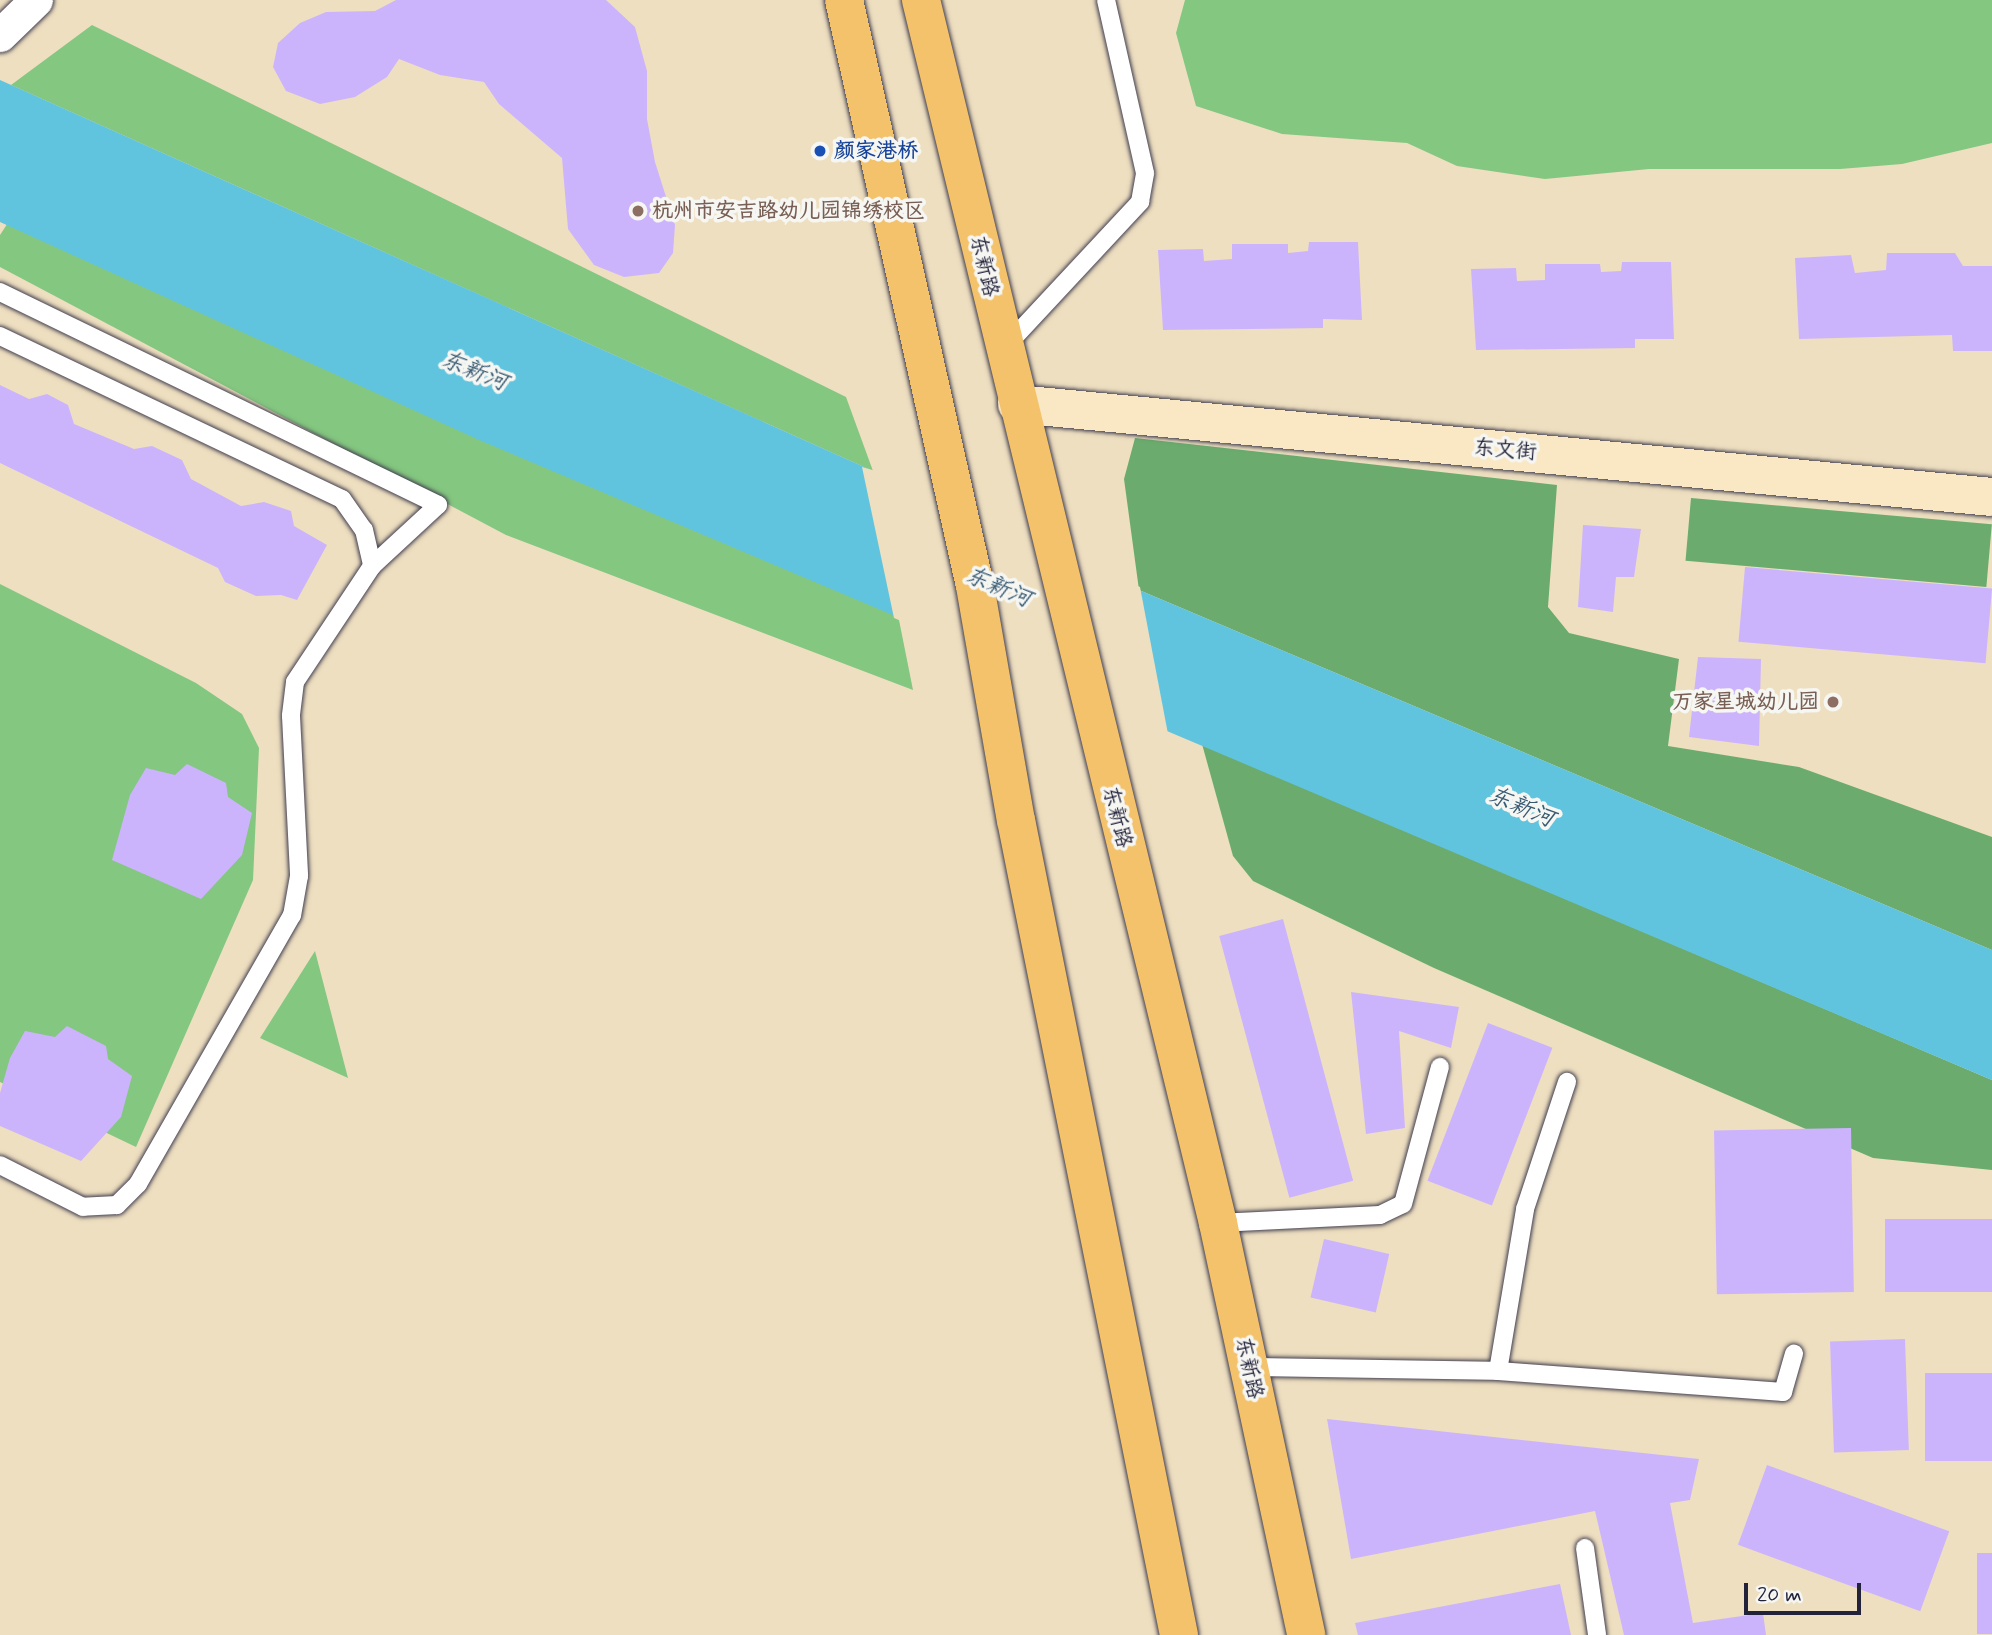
<!DOCTYPE html>
<html>
<head>
<meta charset="utf-8">
<style>
	body { margin:0 }
	#map { position:relative; width:1992px; height:1635px; overflow:hidden; background:#eedfc0; font-family:Mynerve,"LXGW WenKai TC",sans-serif }
	div>[style] { position:absolute }
	[style*='--x'] { left:calc(var(--x)*1px); top:calc(var(--y)*1px); width:calc(var(--w)*1px); rotate:calc(var(--a)*1deg) }
	.green>* { inset:0; background:#84c780 }
	.forest>* { inset:0; background:#6bac6e; transform-origin:0 0 }
	.water>* { inset:0; background:#61c4de }
	.pier>* { inset:0; background:#eedfc0 }
	.building>* { inset:0; background:#ccb4fd; transform-origin:0 0 }
	.roads { filter:drop-shadow(0 0 2px #413e4f) drop-shadow(0 0 2px #413e4f) }
	.lane>* { height:18px; margin:-9px; padding:0 9px; transform-origin:9px; border-radius:9px; background:#fff }
	.street>* { height:33px; margin:-16.5px; padding:0 16.5px; transform-origin:16.5px; border-radius:16.5px; background:#fff }
	.secondary>* { height:38px; margin:-19px; padding:0 19px; transform-origin:19px; border-radius:19px; background:#fae7c3 }
	.primary>* { height:38px; margin:-19px; padding:0 19px; transform-origin:19px; border-radius:19px; background:#f3c26a }
	.dots>* { width:19px; height:19px; translate:-50% -50%; box-sizing:border-box; border:4px solid #f6f6f2; border-radius:50% }
	span { translate:-50% -50%; white-space:nowrap; text-align:center; line-height:1.15; -webkit-text-stroke:7px #f6f6f2; paint-order:stroke }
	.transit-label { font-size:21px; color:#164399; font-weight:700 }
	.left { translate:0 -50%; text-align:left }
	.education-label { font-size:21px; color:#785e54; font-weight:700 }
	.right { translate:-100% -50%; text-align:right }
	.street-label { font-size:21px; color:#22223b }
	.water-label { font-size:23px; color:#385b74; font-style:italic }
	.scale { position:absolute; left:1744px; top:1583px; width:117px; height:32px; box-sizing:border-box; border:4px solid #22223b; border-top:0; padding-left:9px; font-size:21px; line-height:24px; white-space:nowrap; color:#22223b; -webkit-text-stroke:5px #f6f6f2; paint-order:stroke }
</style>
</head>
<body>
<div id="map">
	<div class="green">
		<i style="clip-path:polygon(1185px 0,1992px 0,1992px 143px,1902px 164px,1840px 169px,1649px 169px,1545px 179px,1457px 166px,1407px 143px,1282px 134px,1196px 106px,1176px 33px)"></i>
		<i style="clip-path:polygon(92px 25px,846px 397px,873px 471px,11px 85px)"></i>
		<i style="clip-path:polygon(15px 212px,897px 610px,913px 690px,506px 535px,0 267px,0 235px)"></i>
		<i style="clip-path:polygon(0 584px,196px 683px,242px 714px,259px 748px,253px 880px,136px 1147px,0 1082px)"></i>
		<i style="clip-path:polygon(315px 951px,348px 1078px,260px 1038px)"></i>
	</div>
	<div class="forest">
		<i style="clip-path:polygon(1135px 438px,1557px 485px,1548px 607px,1569px 633px,1679px 659px,1668px 746px,1799px 767px,1992px 837px,1992px 950px,1139px 590px,1124px 479px)"></i>
		<i style="left:1691px;top:498px;width:302px;height:63px;rotate:5deg"></i>
		<i style="clip-path:polygon(1202px 744px,1992px 1080px,1992px 1170px,1873px 1158px,1434px 968px,1253px 881px,1233px 856px)"></i>
	</div>
	<div class="water">
		<i style="clip-path:polygon(0 80px,1139px 590px,1992px 950px,1992px 1080px,479px 440px,0 222px)"></i>
	</div>
	<div class="pier">
		<i style="clip-path:polygon(862px 467px,893px 476px,1140px 587px,1168px 734px,894px 618px)"></i>
	</div>
	<div class="building">
		<i style="clip-path:polygon(396px 0,606px 0,635px 27px,647px 71px,647px 119px,655px 162px,675px 225px,673px 253px,659px 273px,624px 277px,594px 265px,568px 229px,562px 158px,499px 104px,484px 82px,440px 75px,399px 59px,387px 77px,355px 97px,320px 104px,286px 91px,273px 67px,278px 43px,300px 23px,326px 12px,375px 11px)"></i>
		<i style="clip-path:polygon(1309px 242px,1358px 242px,1362px 320px,1323px 319px,1323px 328px,1163px 330px,1158px 250px,1203px 249px,1204px 261px,1232px 259px,1232px 244px,1288px 244px,1288px 253px,1308px 251px)"></i>
		<i style="clip-path:polygon(1887px 253px,1955px 253px,1963px 266px,1992px 266px,1992px 351px,1953px 351px,1952px 335px,1799px 339px,1795px 258px,1851px 255px,1855px 273px,1886px 270px)"></i>
		<i style="clip-path:polygon(1622px 262px,1671px 262px,1674px 339px,1635px 339px,1635px 348px,1476px 350px,1471px 269px,1516px 268px,1517px 281px,1545px 280px,1545px 264px,1600px 264px,1601px 272px,1621px 271px)"></i>
		<i style="clip-path:polygon(0 385px,29px 399px,47px 394px,68px 405px,74px 424px,134px 449px,152px 446px,182px 460px,191px 479px,241px 506px,264px 502px,291px 511px,294px 526px,327px 545px,297px 600px,281px 595px,256px 596px,225px 582px,218px 568px,0 463px)"></i>
		<i style="clip-path:polygon(1583px 525px,1641px 529px,1634px 577px,1616px 577px,1613px 612px,1578px 607px)"></i>
		<i style="left:1745px;top:567px;width:248px;height:75px;rotate:5deg"></i>
		<i style="clip-path:polygon(1698px 657px,1761px 659px,1759px 746px,1689px 737px)"></i>
		<i style="clip-path:polygon(187px 764px,226px 783px,228px 797px,252px 813px,242px 855px,201px 899px,112px 860px,130px 795px,146px 768px,175px 775px)"></i>
		<i style="left:1283px;top:919px;width:271px;height:66px;rotate:75deg"></i>
		<i style="clip-path:polygon(1351px 992px,1459px 1007px,1451px 1048px,1399px 1031px,1405px 1128px,1366px 1134px)"></i>
		<i style="left:1488px;top:1023px;width:69px;height:169px;rotate:21deg"></i>
		<i style="clip-path:polygon(67px 1026px,106px 1046px,108px 1059px,132px 1076px,121px 1117px,81px 1161px,0 1126px,0 1093px,10px 1058px,25px 1031px,55px 1037px)"></i>
		<i style="left:1851px;top:1128px;width:164px;height:137px;rotate:89deg"></i>
		<i style="left:1992px;top:1219px;width:73px;height:107px;rotate:90deg"></i>
		<i style="left:1324px;top:1239px;width:67px;height:60px;rotate:13deg"></i>
		<i style="left:1905px;top:1339px;width:111px;height:75px;rotate:88deg"></i>
		<i style="left:1925px;top:1373px;width:67px;height:88px"></i>
		<i style="clip-path:polygon(1327px 1419px,1699px 1459px,1690px 1500px,1670px 1503px,1693px 1623px,1763px 1613px,1766px 1635px,1624px 1635px,1595px 1511px,1351px 1559px)"></i>
		<i style="left:1767px;top:1465px;width:194px;height:85px;rotate:20deg"></i>
		<i style="left:1977px;top:1553px;width:15px;height:81px"></i>
		<i style="clip-path:polygon(1560px 1584px,1571px 1635px,1358px 1635px,1355px 1623px)"></i>
	</div>
	<div class="roads">
		<div class="lane">
			<i style="--x:0;--y:292;--w:487;--a:25.9"></i>
			<i style="--x:438;--y:505;--w:90;--a:137.3"></i>
			<i style="--x:0;--y:336;--w:379;--a:25.5"></i>
			<i style="--x:342;--y:499;--w:38;--a:55"></i>
			<i style="--x:364;--y:530;--w:37;--a:77"></i>
			<i style="--x:372;--y:566;--w:139;--a:123.6"></i>
			<i style="--x:295;--y:682;--w:34;--a:97"></i>
			<i style="--x:291;--y:716;--w:160;--a:87.1"></i>
			<i style="--x:299;--y:876;--w:40;--a:100"></i>
			<i style="--x:292;--y:915;--w:310;--a:119.8"></i>
			<i style="--x:138;--y:1184;--w:30;--a:135"></i>
			<i style="--x:117;--y:1205;--w:34;--a:177"></i>
			<i style="--x:83;--y:1207;--w:93;--a:-153.2"></i>
			<i style="--x:1004;--y:348;--w:200;--a:-47"></i>
			<i style="--x:1140;--y:202;--w:29;--a:-80"></i>
			<i style="--x:1145;--y:173;--w:177;--a:-102.7"></i>
			<i style="--x:1218;--y:1223;--w:162;--a:-2.8"></i>
			<i style="--x:1380;--y:1215;--w:25;--a:-26"></i>
			<i style="--x:1403;--y:1204;--w:142;--a:-74.9"></i>
			<i style="--x:1249;--y:1367;--w:249;--a:0.9"></i>
			<i style="--x:1498;--y:1371;--w:164;--a:-80.5"></i>
			<i style="--x:1525;--y:1209;--w:134;--a:-71.7"></i>
			<i style="--x:1498;--y:1371;--w:286;--a:4.2"></i>
			<i style="--x:1783;--y:1392;--w:40;--a:-74"></i>
			<i style="--x:1585;--y:1548;--w:88;--a:82.1"></i>
		</div>
		<div class="street">
			<i style="--x:0;--y:35;--w:50;--a:-44.2"></i>
		</div>
		<div class="secondary">
			<i style="--x:1017;--y:404;--w:979;--a:5.45"></i>
		</div>
		<div class="primary">
			<i style="--x:844;--y:0;--w:600;--a:77.4"></i>
			<i style="--x:975;--y:586;--w:238;--a:80.1"></i>
			<i style="--x:1016;--y:820;--w:831;--a:78.69"></i>
			<i style="--x:921;--y:0;--w:1259;--a:76.35"></i>
			<i style="--x:1218;--y:1223;--w:421;--a:77.9"></i>
		</div>
	</div>
	<div class="dots">
		<i style="left:820px;top:151px;background:#1a4fb4"></i>
		<i style="left:638px;top:211px;background:#8d6e63"></i>
		<i style="left:1833px;top:702px;background:#8d6e63"></i>
	</div>
	<div class="transit-label">
		<span class="left" style="left:834px;top:151px">颜家港桥</span>
	</div>
	<div class="education-label">
		<span class="left" style="left:652px;top:211px">杭州市安吉路幼儿园锦绣校区</span>
		<span class="right" style="left:1819px;top:702px">万家星城幼儿园</span>
	</div>
	<div class="street-label">
		<span style="left:984px;top:266px;rotate:77deg">东新路</span>
		<span style="left:1505px;top:450px;rotate:5deg">东文街</span>
		<span style="left:1117px;top:817px;rotate:76deg">东新路</span>
		<span style="left:1249px;top:1368px;rotate:78deg">东新路</span>
	</div>
	<div class="water-label">
		<span style="left:474px;top:372px;rotate:22deg">东新河</span>
		<span style="left:998px;top:588px;rotate:23deg">东新河</span>
		<span style="left:1521px;top:808px;rotate:23deg">东新河</span>
	</div>
	<div class="scale">20 m</div>
</div>
</body>
</html>
